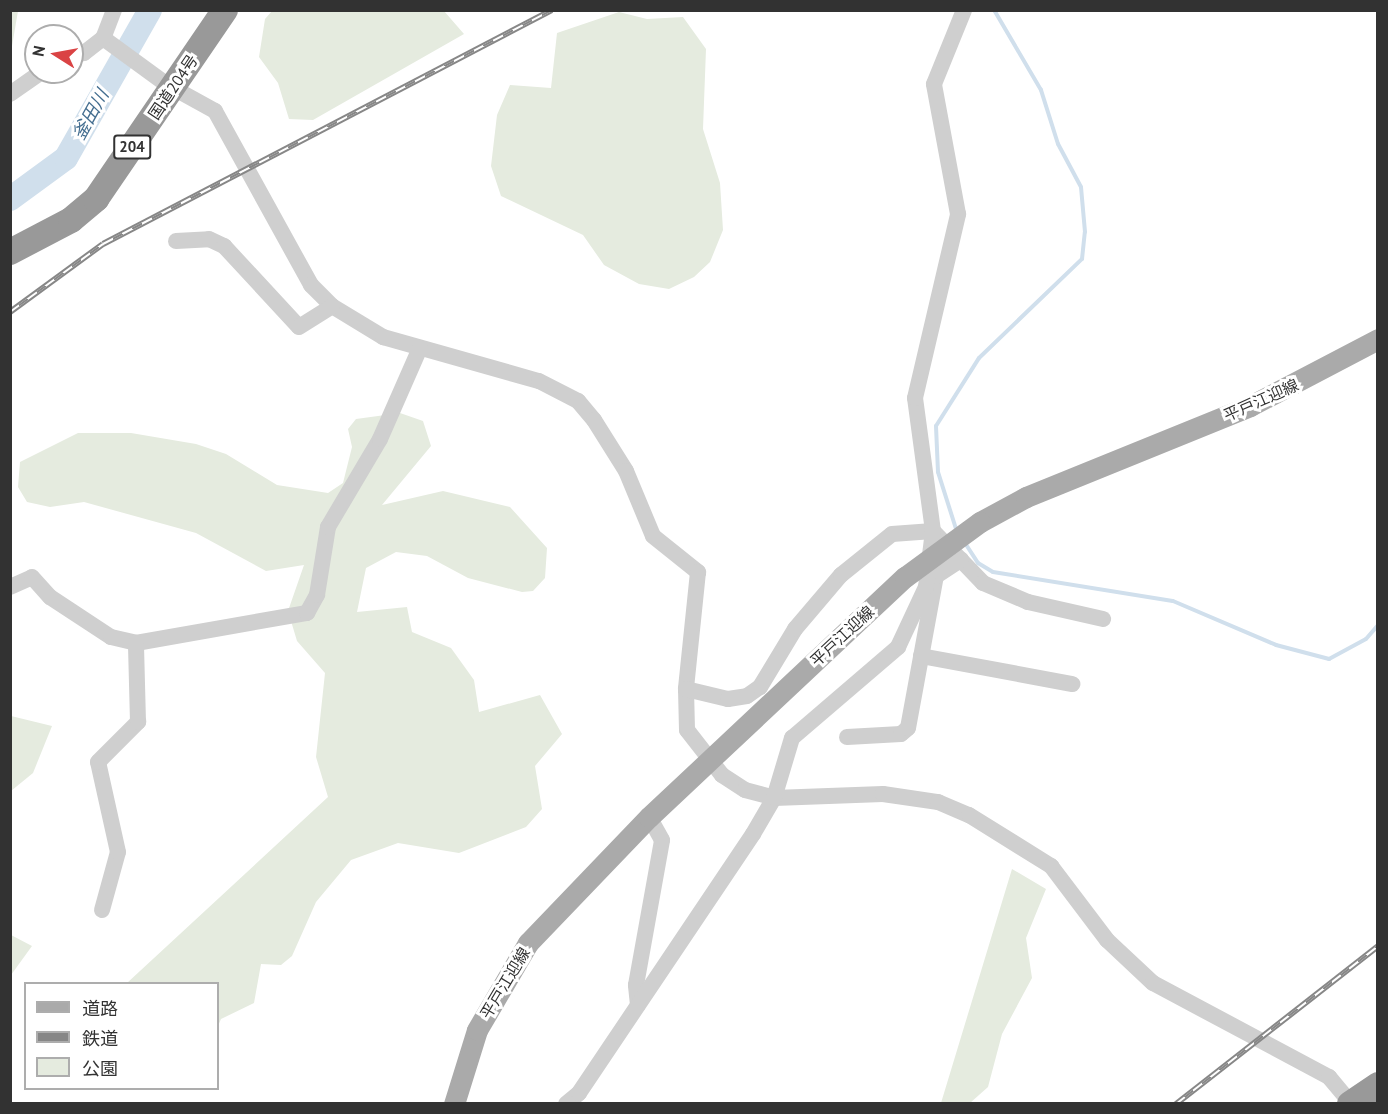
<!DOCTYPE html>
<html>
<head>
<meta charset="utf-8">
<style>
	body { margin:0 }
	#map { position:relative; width:1388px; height:1114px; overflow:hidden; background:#fff; font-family:"PT Sans","Noto Sans JP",sans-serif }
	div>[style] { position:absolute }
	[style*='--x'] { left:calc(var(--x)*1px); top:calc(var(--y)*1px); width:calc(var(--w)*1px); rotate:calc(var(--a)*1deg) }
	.green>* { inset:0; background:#e5ebdf }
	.stream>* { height:4px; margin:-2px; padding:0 2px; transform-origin:2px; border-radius:2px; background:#d0dfec }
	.river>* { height:24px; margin:-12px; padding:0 12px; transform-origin:12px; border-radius:12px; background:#d0dfec }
	.minor>* { height:16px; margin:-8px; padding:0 8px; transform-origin:8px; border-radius:8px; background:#cfcfcf }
	.major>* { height:21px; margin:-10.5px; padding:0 10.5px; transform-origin:10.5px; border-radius:10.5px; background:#aaa }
	.highway>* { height:26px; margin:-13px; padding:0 13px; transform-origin:13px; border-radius:13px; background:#999 }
	.rail>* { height:6px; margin-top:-3px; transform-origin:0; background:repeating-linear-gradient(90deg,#fff 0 11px,#878787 0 22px); box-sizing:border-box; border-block:2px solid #878787 }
	.major-bridge>* { height:21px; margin:-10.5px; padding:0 10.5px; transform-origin:10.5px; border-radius:10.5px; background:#aaa }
	span { translate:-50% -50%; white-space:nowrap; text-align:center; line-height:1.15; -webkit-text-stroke:6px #fff; paint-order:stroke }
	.shield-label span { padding:2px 4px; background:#fff; border:2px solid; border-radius:4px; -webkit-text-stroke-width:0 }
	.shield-label { font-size:15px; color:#323232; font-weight:700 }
	.street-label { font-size:16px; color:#323232 }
	.water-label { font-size:18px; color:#446e90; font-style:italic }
	.frame { position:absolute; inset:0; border:12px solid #323232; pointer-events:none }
	.legend { position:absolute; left:24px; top:982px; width:195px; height:108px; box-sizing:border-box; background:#fff; border:2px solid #adadad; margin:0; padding:8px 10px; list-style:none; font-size:18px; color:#323232 }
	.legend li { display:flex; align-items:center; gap:12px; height:30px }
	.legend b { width:30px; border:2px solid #adadad }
	.north { position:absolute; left:24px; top:24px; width:60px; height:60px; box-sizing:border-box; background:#fff; border:2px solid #adadad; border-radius:50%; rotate:281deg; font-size:16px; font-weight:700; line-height:24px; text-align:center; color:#323232 }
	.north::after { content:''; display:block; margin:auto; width:21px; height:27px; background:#da4344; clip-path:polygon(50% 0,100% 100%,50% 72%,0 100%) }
</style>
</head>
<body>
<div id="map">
	<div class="green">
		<i style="clip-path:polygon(11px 10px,18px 11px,11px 52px,10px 11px)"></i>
		<i style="clip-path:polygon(272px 11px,444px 11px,464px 34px,313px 120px,289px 119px,278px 83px,259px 57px,265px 19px)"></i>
		<i style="clip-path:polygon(619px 12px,647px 19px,683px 17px,706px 49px,703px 129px,720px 183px,723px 230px,710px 262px,694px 277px,669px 289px,639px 284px,604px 265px,583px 235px,501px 196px,491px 166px,497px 115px,510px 85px,551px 88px,557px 33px)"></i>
		<i style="clip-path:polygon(400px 413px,423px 421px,431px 446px,382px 505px,443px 491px,510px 507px,547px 548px,545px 578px,533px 591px,522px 592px,468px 578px,427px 556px,396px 552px,366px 568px,357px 612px,407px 607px,412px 632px,451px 648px,474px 680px,479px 712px,540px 695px,562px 734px,535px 766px,542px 809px,526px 827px,459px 853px,398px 843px,351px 860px,316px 902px,292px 956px,281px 965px,261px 964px,254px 1003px,221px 1019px,218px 1026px,218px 984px,127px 983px,328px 797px,316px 757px,325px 673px,297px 641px,288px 611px,304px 565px,266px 571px,196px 533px,84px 502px,50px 507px,27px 502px,18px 487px,20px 462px,78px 433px,131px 433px,196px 444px,226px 454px,277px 485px,328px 493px,343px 483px,352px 447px,348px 429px,356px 419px)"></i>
		<i style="clip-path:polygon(11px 716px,52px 726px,33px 773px,11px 791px)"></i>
		<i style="clip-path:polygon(1012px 869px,1046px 889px,1026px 938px,1032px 978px,1002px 1034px,988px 1087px,970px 1103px,941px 1103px)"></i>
		<i style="clip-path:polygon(11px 935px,32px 946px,11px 975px)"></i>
	</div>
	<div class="stream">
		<i style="--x:957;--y:532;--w:63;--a:-107.6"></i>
		<i style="--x:938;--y:472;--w:46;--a:-92.5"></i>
		<i style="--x:936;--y:426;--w:80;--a:-57.7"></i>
		<i style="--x:979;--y:358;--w:143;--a:-43.9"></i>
		<i style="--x:1082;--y:259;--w:27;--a:-84"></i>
		<i style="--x:1085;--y:232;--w:45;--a:-95.1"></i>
		<i style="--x:1081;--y:187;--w:49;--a:-118.1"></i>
		<i style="--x:1058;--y:144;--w:57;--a:-107.5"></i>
		<i style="--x:1041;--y:90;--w:93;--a:-120.4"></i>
		<i style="--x:965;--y:543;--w:24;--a:57"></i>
		<i style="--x:978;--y:563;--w:17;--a:31"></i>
		<i style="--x:993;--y:572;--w:182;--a:9.2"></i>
		<i style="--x:1173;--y:601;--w:112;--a:23.1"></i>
		<i style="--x:1276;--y:645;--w:55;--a:14.8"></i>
		<i style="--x:1329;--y:659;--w:42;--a:-28.4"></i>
		<i style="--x:1366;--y:639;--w:18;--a:-49"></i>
	</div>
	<div class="river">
		<i style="--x:10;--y:199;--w:69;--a:-36.2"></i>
		<i style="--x:66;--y:158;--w:170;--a:-60.4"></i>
	</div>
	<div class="minor">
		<i style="--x:114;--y:10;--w:30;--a:111"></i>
		<i style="--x:103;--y:38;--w:78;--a:36.1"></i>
		<i style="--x:166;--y:84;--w:56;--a:28.9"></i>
		<i style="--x:215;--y:111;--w:199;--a:61.1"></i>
		<i style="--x:311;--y:285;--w:30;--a:45"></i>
		<i style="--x:332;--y:306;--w:60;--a:31.3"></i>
		<i style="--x:383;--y:337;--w:162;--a:15.8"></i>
		<i style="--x:539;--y:381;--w:44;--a:27.1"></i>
		<i style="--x:578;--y:401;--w:25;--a:50"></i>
		<i style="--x:594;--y:420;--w:60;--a:57.9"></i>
		<i style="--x:626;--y:471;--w:70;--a:67.4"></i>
		<i style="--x:653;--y:536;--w:58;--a:38.7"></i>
		<i style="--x:698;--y:572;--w:118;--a:95.9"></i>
		<i style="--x:686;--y:689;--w:41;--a:88.6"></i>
		<i style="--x:687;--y:730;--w:57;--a:52.1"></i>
		<i style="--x:722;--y:775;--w:27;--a:33"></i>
		<i style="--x:745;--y:790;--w:30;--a:15"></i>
		<i style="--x:774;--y:798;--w:109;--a:-2.1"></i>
		<i style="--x:883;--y:794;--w:56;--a:8.3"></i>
		<i style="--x:938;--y:802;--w:34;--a:23"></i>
		<i style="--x:969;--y:815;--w:97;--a:31.9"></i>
		<i style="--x:1051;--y:866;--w:93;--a:52.9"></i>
		<i style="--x:1107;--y:940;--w:63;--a:43.1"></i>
		<i style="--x:1153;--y:983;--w:200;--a:28.1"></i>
		<i style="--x:1329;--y:1077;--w:34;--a:50"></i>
		<i style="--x:72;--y:56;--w:12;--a:-14"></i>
		<i style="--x:84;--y:53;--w:24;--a:-38"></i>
		<i style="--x:10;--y:94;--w:39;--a:-35"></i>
		<i style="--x:176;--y:241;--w:33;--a:-3"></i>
		<i style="--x:209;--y:239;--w:17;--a:25"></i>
		<i style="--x:224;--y:246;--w:110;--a:47.2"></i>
		<i style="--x:299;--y:327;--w:39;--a:-32"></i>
		<i style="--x:10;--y:587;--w:24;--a:-24"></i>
		<i style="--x:32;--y:577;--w:27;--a:48"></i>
		<i style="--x:50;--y:597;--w:73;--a:33.3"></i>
		<i style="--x:111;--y:637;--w:26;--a:13"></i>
		<i style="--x:136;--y:643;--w:174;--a:-10"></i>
		<i style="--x:307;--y:613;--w:21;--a:-61"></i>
		<i style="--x:317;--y:595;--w:69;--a:-80.8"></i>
		<i style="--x:328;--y:527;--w:102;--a:-59.4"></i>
		<i style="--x:380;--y:439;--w:99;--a:-66.3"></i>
		<i style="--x:921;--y:656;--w:154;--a:10.5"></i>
		<i style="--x:686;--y:689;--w:43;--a:13.4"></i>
		<i style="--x:728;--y:699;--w:19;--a:-9"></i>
		<i style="--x:747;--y:696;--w:16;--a:-35"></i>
		<i style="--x:760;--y:687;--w:68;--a:-58.9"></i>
		<i style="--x:795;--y:629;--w:71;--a:-49.6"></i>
		<i style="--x:841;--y:575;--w:65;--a:-38.8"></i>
		<i style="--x:892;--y:534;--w:41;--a:-4.2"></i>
		<i style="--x:933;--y:531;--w:72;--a:46.1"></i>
		<i style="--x:983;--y:583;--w:49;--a:22.9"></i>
		<i style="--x:1028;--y:602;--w:77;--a:12.8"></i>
		<i style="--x:847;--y:737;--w:54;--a:-3.2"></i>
		<i style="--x:901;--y:734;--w:9;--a:-41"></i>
		<i style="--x:908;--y:728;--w:155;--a:-79.6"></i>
		<i style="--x:936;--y:576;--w:30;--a:-33"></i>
		<i style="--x:102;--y:910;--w:60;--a:-74.6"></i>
		<i style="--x:118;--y:852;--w:92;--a:-102.5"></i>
		<i style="--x:98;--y:762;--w:57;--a:-45"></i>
		<i style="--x:138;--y:722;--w:79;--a:-91.5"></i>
		<i style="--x:638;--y:1005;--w:20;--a:-96"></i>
		<i style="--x:636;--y:985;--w:147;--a:-79.8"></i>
		<i style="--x:662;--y:840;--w:26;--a:-119"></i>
		<i style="--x:566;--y:1104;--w:17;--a:-40"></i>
		<i style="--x:579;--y:1093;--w:312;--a:-56.1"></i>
		<i style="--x:753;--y:834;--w:42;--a:-59.7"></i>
		<i style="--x:774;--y:798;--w:63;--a:-73.3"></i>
		<i style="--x:792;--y:738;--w:140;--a:-40.6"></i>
		<i style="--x:898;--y:647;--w:66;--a:-65"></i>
		<i style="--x:926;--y:587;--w:56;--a:-82.9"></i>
		<i style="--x:933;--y:531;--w:134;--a:-97.7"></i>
		<i style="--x:915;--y:398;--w:189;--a:-76.8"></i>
		<i style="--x:958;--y:214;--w:132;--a:-100.5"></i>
		<i style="--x:934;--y:84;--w:80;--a:-67.9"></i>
	</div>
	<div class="major">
		<i style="--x:980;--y:522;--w:52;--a:-28.5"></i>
		<i style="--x:1026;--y:497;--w:242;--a:-22.1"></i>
		<i style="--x:1250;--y:406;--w:144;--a:-27.6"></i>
		<i style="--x:454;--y:1104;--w:77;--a:-72.7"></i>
		<i style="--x:477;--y:1030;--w:101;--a:-59.6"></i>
		<i style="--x:528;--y:943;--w:175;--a:-46.2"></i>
		<i style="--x:649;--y:817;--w:351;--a:-43.2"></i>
	</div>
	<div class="highway">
		<i style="--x:10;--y:252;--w:69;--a:-27.7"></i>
		<i style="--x:71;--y:220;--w:33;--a:-40"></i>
		<i style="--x:96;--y:199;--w:229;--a:-55.7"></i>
		<i style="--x:1350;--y:1104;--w:34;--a:-34"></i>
	</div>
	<div class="rail">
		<i style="--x:10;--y:312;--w:115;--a:-36.2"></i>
		<i style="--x:103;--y:244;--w:506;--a:-27.53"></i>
		<i style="--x:1176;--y:1104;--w:256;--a:-38"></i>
	</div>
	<div class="major-bridge">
		<i style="--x:905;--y:577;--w:93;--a:-36.3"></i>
	</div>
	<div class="shield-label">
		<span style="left:132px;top:147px">204</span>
	</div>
	<div class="street-label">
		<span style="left:173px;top:87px;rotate:-56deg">国道204号</span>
		<span style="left:1261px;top:400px;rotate:-24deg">平戸江迎線</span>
		<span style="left:842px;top:636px;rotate:-43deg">平戸江迎線</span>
		<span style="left:505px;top:983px;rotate:-59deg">平戸江迎線</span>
	</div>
	<div class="water-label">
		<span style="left:91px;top:115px;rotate:-61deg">釜田川</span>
	</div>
	<div class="frame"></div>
	<ul class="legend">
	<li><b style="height:8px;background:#aaa"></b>道路</li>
	<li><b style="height:8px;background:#878787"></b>鉄道</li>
	<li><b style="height:16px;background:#e5ebdf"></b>公園</li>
	</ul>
	<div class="north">N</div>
</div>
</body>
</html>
